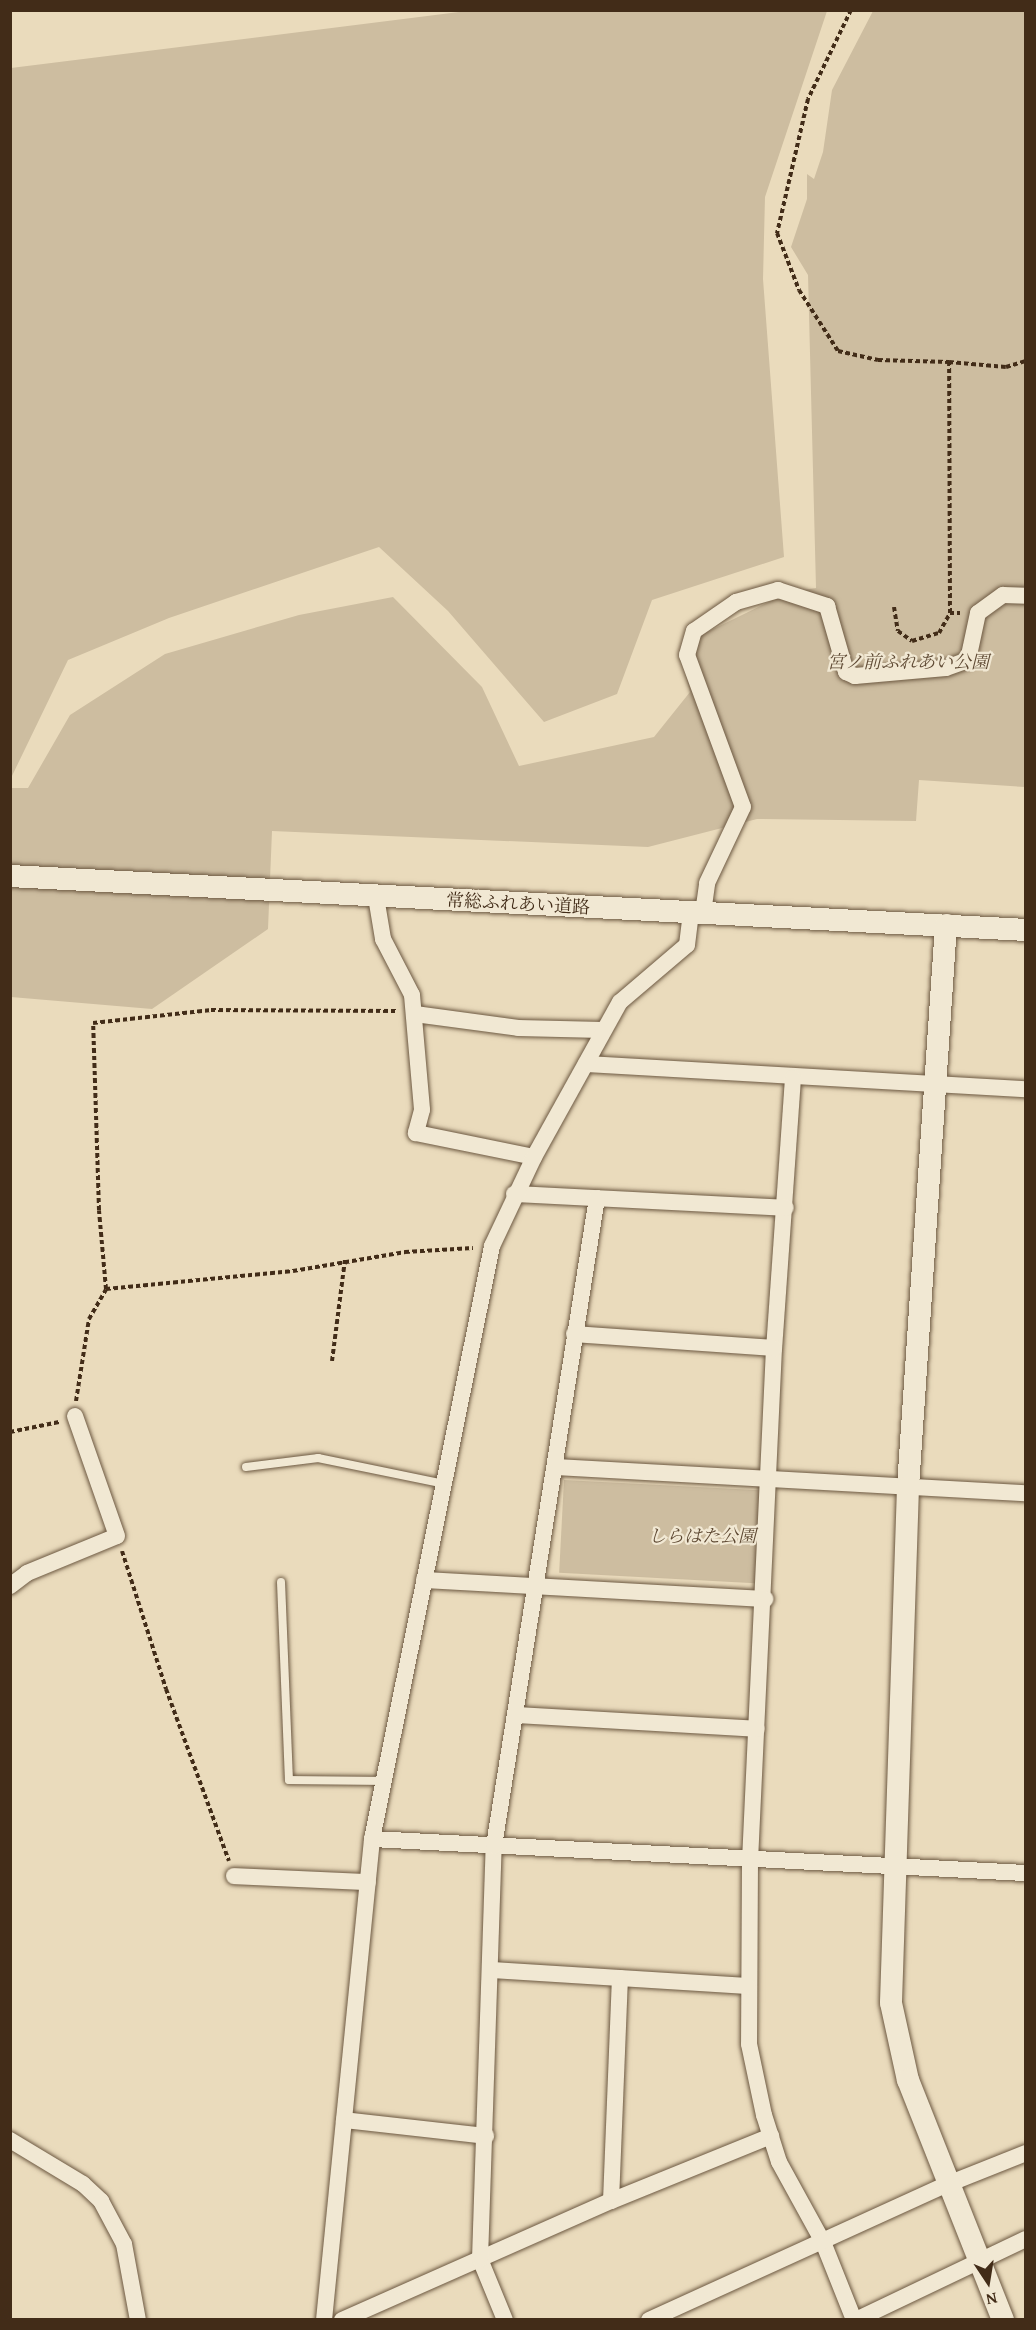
<!DOCTYPE html>
<html>
<head>
<meta charset="utf-8">
<style>
	body { margin:0 }
	#map { position:relative; width:1036px; height:2330px; overflow:hidden; background:#eadbbc; font-family:"Gentium Book Plus","Noto Serif JP",serif }
	div>[style] { position:absolute }
	[style*='--x'] { left:calc(var(--x)*1px); top:calc(var(--y)*1px); width:calc(var(--w)*1px); rotate:calc(var(--a)*1deg) }
	.green>* { inset:0; background:#cdbda0; transform-origin:0 0 }
	.path>* { height:4px; margin-top:-2px; transform-origin:0; background:repeating-linear-gradient(90deg,#422c18 0 4.5px,transparent 0 7.5px) }
	.roads { filter:drop-shadow(0 0 2px #6c5841) drop-shadow(0 0 2px #6c5841) }
	.lane>* { height:8px; margin:-4px; padding:0 4px; transform-origin:4px; border-radius:4px; background:#f1e8d3 }
	.street>* { height:16px; margin:-8px; padding:0 8px; transform-origin:8px; border-radius:8px; background:#f1e8d3 }
	.secondary>* { height:22px; margin:-11px; padding:0 11px; transform-origin:11px; border-radius:11px; background:#f1e8d3 }
	span { translate:-50% -50%; white-space:nowrap; text-align:center; line-height:1.15; -webkit-text-stroke:4.5px #f1e8d3; paint-order:stroke }
	.park-label { font-size:18px; color:#5e4933; font-style:italic }
	.street-label { font-size:18px; color:#422c18 }
	.frame { position:absolute; inset:0; border:12px solid #422c18; pointer-events:none }
	.north { position:absolute; left:958px; top:2252px; width:60px; height:60px; -webkit-text-stroke:4px #f1e8d3; paint-order:stroke; rotate:168deg; font-size:16px; font-weight:700; line-height:24px; text-align:center; color:#422c18 }
	.north::after { content:''; display:block; margin:auto; width:21px; height:27px; background:#422c18; clip-path:polygon(50% 0,100% 100%,50% 72%,0 100%) }
</style>
</head>
<body>
<div id="map">
	<div class="green">
		<i style="clip-path:polygon(467px 11px,827px 11px,765px 197px,763px 279px,784px 557px,652px 600px,617px 694px,544px 722px,448px 611px,379px 547px,169px 618px,68px 660px,11px 778px,11px 68px)"></i>
		<i style="clip-path:polygon(873px 11px,1025px 11px,1025px 787px,919px 780px,916px 821px,757px 819px,648px 847px,272px 831px,268px 929px,152px 1009px,11px 997px,10px 788px,28px 788px,70px 715px,165px 654px,299px 615px,393px 597px,482px 687px,519px 766px,654px 737px,690px 692px,684px 669px,701px 635px,789px 592px,816px 588px,808px 275px,791px 247px,807px 199px,807px 174px,814px 179px,823px 152px,832px 90px)"></i>
		<i style="left:564px;top:1480px;width:196px;height:93px;rotate:3deg"></i>
	</div>
	<div class="path">
		<i style="--x:851;--y:10;--w:99;--a:115.8"></i>
		<i style="--x:808;--y:99;--w:138;--a:103"></i>
		<i style="--x:777;--y:233;--w:61;--a:68.9"></i>
		<i style="--x:799;--y:290;--w:72;--a:57.4"></i>
		<i style="--x:838;--y:351;--w:41;--a:12.7"></i>
		<i style="--x:878;--y:360;--w:71;--a:1.6"></i>
		<i style="--x:894;--y:607;--w:24;--a:81"></i>
		<i style="--x:898;--y:631;--w:17;--a:36"></i>
		<i style="--x:912;--y:641;--w:28;--a:-17"></i>
		<i style="--x:939;--y:633;--w:23;--a:-61"></i>
		<i style="--x:950;--y:613;--w:10;--a:0"></i>
		<i style="--x:950;--y:613;--w:251;--a:-90.2"></i>
		<i style="--x:949;--y:362;--w:57;--a:5"></i>
		<i style="--x:1006;--y:367;--w:21;--a:-17"></i>
		<i style="--x:106;--y:1289;--w:79;--a:-95.1"></i>
		<i style="--x:99;--y:1210;--w:187;--a:-91.8"></i>
		<i style="--x:93;--y:1023;--w:119;--a:-6.3"></i>
		<i style="--x:211;--y:1010;--w:186;--a:0.3"></i>
		<i style="--x:332;--y:1361;--w:103;--a:-82.7"></i>
		<i style="--x:76;--y:1401;--w:83;--a:-81"></i>
		<i style="--x:89;--y:1319;--w:34;--a:-60"></i>
		<i style="--x:106;--y:1289;--w:188;--a:-5.5"></i>
		<i style="--x:293;--y:1271;--w:114;--a:-9.6"></i>
		<i style="--x:405;--y:1252;--w:68;--a:-3.4"></i>
		<i style="--x:10;--y:1432;--w:50;--a:-11.5"></i>
		<i style="--x:122;--y:1551;--w:145;--a:72.3"></i>
		<i style="--x:166;--y:1689;--w:183;--a:69.9"></i>
	</div>
	<div class="roads">
		<div class="lane">
			<i style="--x:246;--y:1467;--w:73;--a:-7.1"></i>
			<i style="--x:318;--y:1458;--w:130;--a:11.6"></i>
			<i style="--x:281;--y:1582;--w:198;--a:87.7"></i>
			<i style="--x:289;--y:1780;--w:95;--a:0.6"></i>
		</div>
		<div class="street">
			<i style="--x:376;--y:897;--w:43;--a:80.5"></i>
			<i style="--x:383;--y:939;--w:63;--a:62.6"></i>
			<i style="--x:412;--y:995;--w:115;--a:85"></i>
			<i style="--x:422;--y:1110;--w:24;--a:105"></i>
			<i style="--x:416;--y:1133;--w:120;--a:11.5"></i>
			<i style="--x:703;--y:913;--w:30;--a:-82"></i>
			<i style="--x:707;--y:883;--w:84;--a:-64.7"></i>
			<i style="--x:743;--y:807;--w:162;--a:-110.2"></i>
			<i style="--x:687;--y:655;--w:25;--a:-74"></i>
			<i style="--x:694;--y:631;--w:51;--a:-34.6"></i>
			<i style="--x:736;--y:602;--w:44;--a:-15.9"></i>
			<i style="--x:778;--y:590;--w:52;--a:18.1"></i>
			<i style="--x:827;--y:606;--w:69;--a:73.9"></i>
			<i style="--x:846;--y:672;--w:10;--a:24"></i>
			<i style="--x:855;--y:676;--w:91;--a:-5"></i>
			<i style="--x:946;--y:668;--w:23;--a:-20"></i>
			<i style="--x:968;--y:660;--w:48;--a:-78"></i>
			<i style="--x:978;--y:613;--w:31;--a:-36"></i>
			<i style="--x:1003;--y:595;--w:23;--a:2"></i>
			<i style="--x:415;--y:1014;--w:104;--a:7.7"></i>
			<i style="--x:518;--y:1028;--w:85;--a:1.3"></i>
			<i style="--x:586;--y:1064;--w:441;--a:3.3"></i>
			<i style="--x:793;--y:1078;--w:271;--a:94"></i>
			<i style="--x:774;--y:1348;--w:513;--a:92.68"></i>
			<i style="--x:750;--y:1860;--w:184;--a:90.3"></i>
			<i style="--x:749;--y:2044;--w:73;--a:78.1"></i>
			<i style="--x:764;--y:2115;--w:49;--a:72.3"></i>
			<i style="--x:779;--y:2162;--w:91;--a:61.2"></i>
			<i style="--x:823;--y:2242;--w:84;--a:68.3"></i>
			<i style="--x:514;--y:1194;--w:272;--a:2.9"></i>
			<i style="--x:574;--y:1334;--w:200;--a:4"></i>
			<i style="--x:555;--y:1467;--w:472;--a:3.2"></i>
			<i style="--x:424;--y:1580;--w:342;--a:3.2"></i>
			<i style="--x:10;--y:1586;--w:21;--a:-37"></i>
			<i style="--x:27;--y:1573;--w:97;--a:-22.3"></i>
			<i style="--x:117;--y:1536;--w:127;--a:-109.3"></i>
			<i style="--x:516;--y:1715;--w:241;--a:3.3"></i>
			<i style="--x:372;--y:1839;--w:655;--a:2.98"></i>
			<i style="--x:234;--y:1876;--w:134;--a:2.6"></i>
			<i style="--x:492;--y:1970;--w:256;--a:3.6"></i>
			<i style="--x:344;--y:2120;--w:143;--a:6.4"></i>
			<i style="--x:10;--y:2140;--w:85;--a:31.1"></i>
			<i style="--x:83;--y:2184;--w:25;--a:43"></i>
			<i style="--x:101;--y:2201;--w:49;--a:61.9"></i>
			<i style="--x:124;--y:2244;--w:77;--a:79.6"></i>
			<i style="--x:611;--y:2201;--w:223;--a:-87.7"></i>
			<i style="--x:324;--y:2320;--w:483;--a:-84.3"></i>
			<i style="--x:372;--y:1839;--w:605;--a:-78.56"></i>
			<i style="--x:492;--y:1246;--w:98;--a:-64.7"></i>
			<i style="--x:534;--y:1157;--w:177;--a:-61"></i>
			<i style="--x:620;--y:1002;--w:88;--a:-40.4"></i>
			<i style="--x:687;--y:945;--w:33;--a:-83"></i>
			<i style="--x:342;--y:2320;--w:294;--a:-23.9"></i>
			<i style="--x:611;--y:2201;--w:173;--a:-22.1"></i>
			<i style="--x:505;--y:2320;--w:66;--a:-112.3"></i>
			<i style="--x:480;--y:2259;--w:413;--a:-88.1"></i>
			<i style="--x:494;--y:1846;--w:656;--a:-80.97"></i>
			<i style="--x:649;--y:2320;--w:328;--a:-24.5"></i>
			<i style="--x:948;--y:2184;--w:84;--a:-21.7"></i>
			<i style="--x:856;--y:2320;--w:188;--a:-25.5"></i>
		</div>
		<div class="secondary">
			<i style="--x:10;--y:876;--w:1017;--a:3.04"></i>
			<i style="--x:946;--y:925;--w:563;--a:93.87"></i>
			<i style="--x:908;--y:1487;--w:516;--a:91.89"></i>
			<i style="--x:891;--y:2003;--w:79;--a:77.6"></i>
			<i style="--x:908;--y:2080;--w:258;--a:68.4"></i>
		</div>
	</div>
	<div class="park-label">
		<span style="left:908px;top:662px">宮ノ前ふれあい公園</span>
		<span style="left:702px;top:1536px">しらはた公園</span>
	</div>
	<div class="street-label">
		<span style="left:518px;top:904px;rotate:3deg">常総ふれあい道路</span>
	</div>
	<div class="frame"></div>
	<div class="north">N</div>
</div>
</body>
</html>
